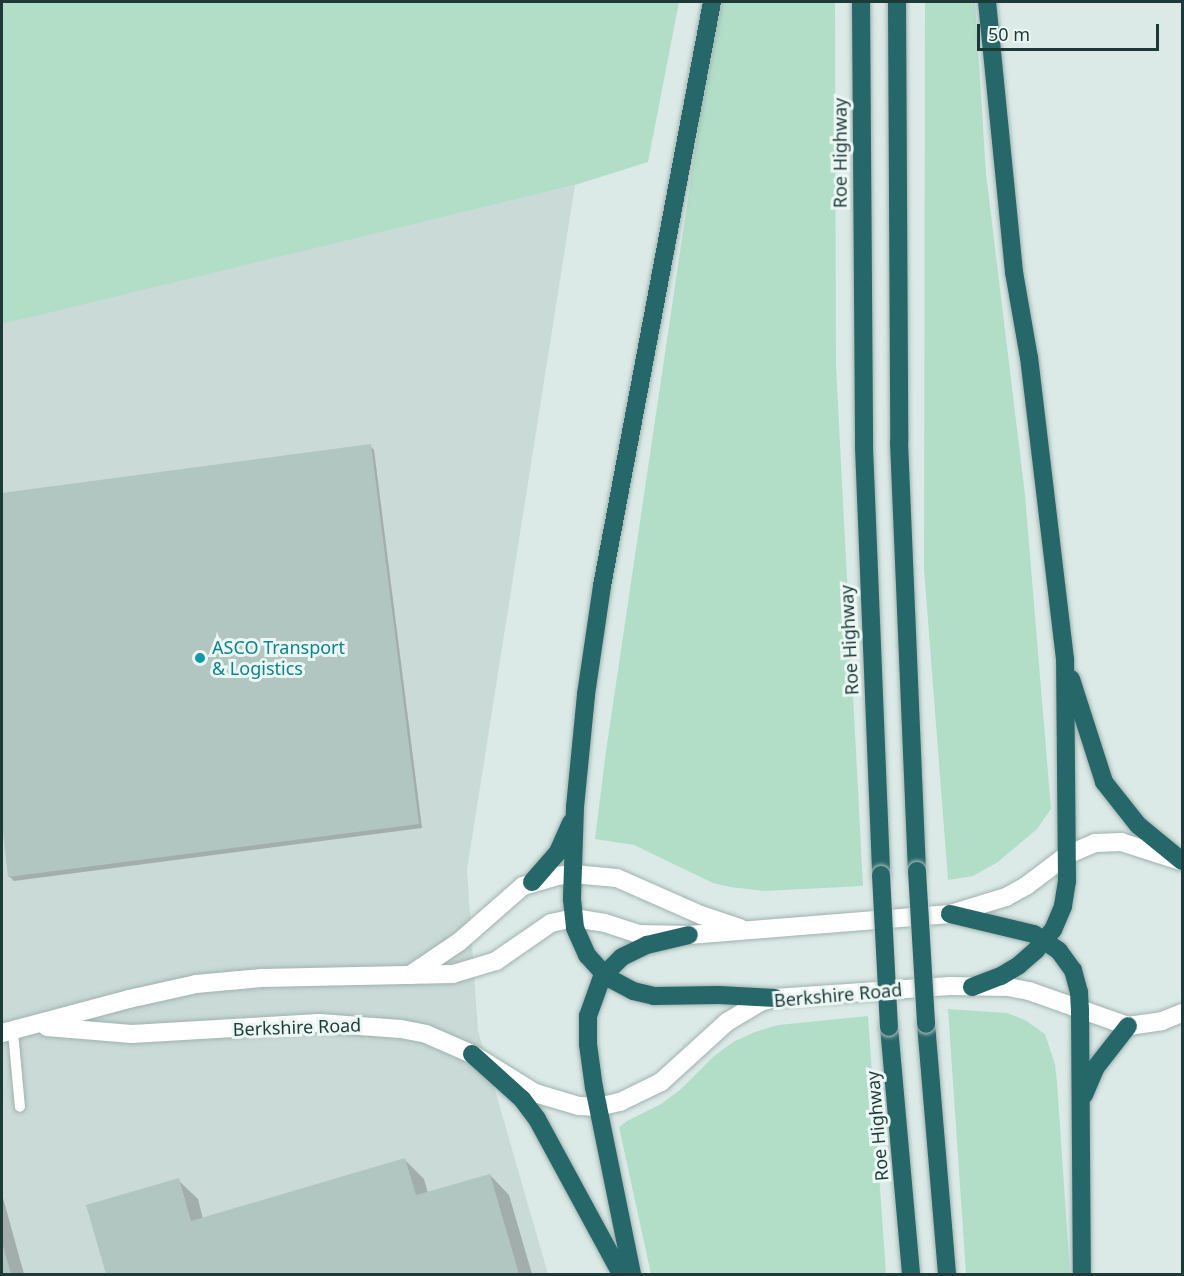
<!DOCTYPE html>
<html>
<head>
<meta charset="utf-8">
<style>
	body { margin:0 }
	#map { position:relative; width:1184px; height:1276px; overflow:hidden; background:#dceae7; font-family:"Noto Sans",sans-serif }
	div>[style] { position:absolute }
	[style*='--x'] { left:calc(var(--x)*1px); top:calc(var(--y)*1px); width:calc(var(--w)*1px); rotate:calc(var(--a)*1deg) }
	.built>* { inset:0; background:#cadad6 }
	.green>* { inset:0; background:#b2dec8 }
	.shadow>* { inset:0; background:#0003 }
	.building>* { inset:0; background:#b1c5c1 }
	.roads { filter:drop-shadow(0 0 2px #9fb2af) drop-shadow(0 0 2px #9fb2af) }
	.service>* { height:10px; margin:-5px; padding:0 5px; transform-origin:5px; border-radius:5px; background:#fff }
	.secondary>* { height:18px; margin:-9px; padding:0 9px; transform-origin:9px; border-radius:9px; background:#fff }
	.motorway>* { height:18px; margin:-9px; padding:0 9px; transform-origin:9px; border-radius:9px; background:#266769 }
	.bridges { filter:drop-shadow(0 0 2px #bbc4c4) drop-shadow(0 0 2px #bbc4c4) }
	.motorway-bridge>* { height:18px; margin:-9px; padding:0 9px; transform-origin:9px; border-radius:9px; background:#266769 }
	.dots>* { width:16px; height:16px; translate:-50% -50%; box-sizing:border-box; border:3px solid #ecf7f4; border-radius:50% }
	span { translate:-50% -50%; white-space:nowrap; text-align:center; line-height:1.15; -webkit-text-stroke:6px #ecf7f4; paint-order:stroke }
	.street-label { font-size:18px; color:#1d3a39 }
	.culture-label { font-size:18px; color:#0d838f }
	.left { translate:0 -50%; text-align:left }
	.frame { position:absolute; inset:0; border:3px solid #1d3a39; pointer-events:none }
	.scale { position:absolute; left:977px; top:24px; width:182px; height:27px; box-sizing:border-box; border:3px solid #1d3a39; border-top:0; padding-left:8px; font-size:18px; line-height:21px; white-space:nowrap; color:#1d3a39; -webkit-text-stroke:4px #ecf7f4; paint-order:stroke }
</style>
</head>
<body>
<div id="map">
	<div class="built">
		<i style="clip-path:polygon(575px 185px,467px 870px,478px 1031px,548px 1274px,2px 1274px,2px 323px)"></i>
	</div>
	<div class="green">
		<i style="clip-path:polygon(2px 2px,679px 2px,648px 162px,575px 185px,2px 324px)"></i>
		<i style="clip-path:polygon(722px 2px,835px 2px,836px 367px,863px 886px,764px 891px,730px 887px,713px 883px,634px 845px,595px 839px,606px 751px,700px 117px)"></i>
		<i style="clip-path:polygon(925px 2px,975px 2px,986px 173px,1025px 495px,1051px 809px,1037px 829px,998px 862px,973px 876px,948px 880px,924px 569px)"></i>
		<i style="clip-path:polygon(948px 1009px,1007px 1013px,1025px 1020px,1045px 1034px,1055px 1064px,1057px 1082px,1070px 1274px,966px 1274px)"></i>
		<i style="clip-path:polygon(868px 1016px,886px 1274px,651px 1274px,619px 1127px,627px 1121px,661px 1104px,681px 1089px,714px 1056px,733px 1042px,755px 1032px,778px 1025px)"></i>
	</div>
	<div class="shadow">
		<i style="clip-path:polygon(370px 446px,374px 450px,422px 828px,14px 881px,10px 877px,2px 811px,2px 494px)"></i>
		<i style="clip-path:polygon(405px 1160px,424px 1179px,428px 1193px,490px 1175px,509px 1195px,532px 1274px,108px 1274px,88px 1206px,178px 1180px,198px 1199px,203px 1219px)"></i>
		<i style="clip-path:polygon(2px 1194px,24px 1274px,2px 1274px)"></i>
	</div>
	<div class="building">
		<i style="clip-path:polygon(371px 444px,419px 824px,8px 877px,2px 823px,2px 493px)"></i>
		<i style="clip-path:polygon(405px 1158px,416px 1195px,490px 1174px,519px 1274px,106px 1274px,86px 1205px,179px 1178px,191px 1221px)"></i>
		<i style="clip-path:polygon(2px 1242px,11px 1274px,2px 1274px)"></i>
	</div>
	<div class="roads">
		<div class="service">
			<i style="--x:13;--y:1032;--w:75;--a:84.7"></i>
		</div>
		<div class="secondary">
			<i style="--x:410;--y:975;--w:59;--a:-34"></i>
			<i style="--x:459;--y:942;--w:85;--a:-41.2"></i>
			<i style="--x:523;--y:886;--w:35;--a:-16"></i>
			<i style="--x:557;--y:876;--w:16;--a:-7"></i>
			<i style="--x:573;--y:874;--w:44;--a:5.2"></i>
			<i style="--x:617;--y:878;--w:92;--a:23.8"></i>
			<i style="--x:701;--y:915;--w:41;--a:18.4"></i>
			<i style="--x:47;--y:1027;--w:85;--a:4.7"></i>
			<i style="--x:132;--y:1034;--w:187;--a:-3.4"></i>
			<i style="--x:319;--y:1023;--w:82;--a:4.2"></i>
			<i style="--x:401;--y:1029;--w:25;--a:11"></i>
			<i style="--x:426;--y:1034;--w:50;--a:23.5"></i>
			<i style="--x:472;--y:1054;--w:74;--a:31.8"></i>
			<i style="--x:535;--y:1093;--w:46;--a:16.5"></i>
			<i style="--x:579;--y:1106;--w:19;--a:3"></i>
			<i style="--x:598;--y:1107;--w:23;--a:-13"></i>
			<i style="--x:620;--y:1102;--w:46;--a:-26"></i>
			<i style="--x:661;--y:1082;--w:89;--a:-42.3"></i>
			<i style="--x:727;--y:1022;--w:39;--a:-31"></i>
			<i style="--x:760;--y:1002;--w:16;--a:-15"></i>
			<i style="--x:775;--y:998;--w:175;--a:-3.9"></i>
			<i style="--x:950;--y:986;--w:58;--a:1"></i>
			<i style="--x:1008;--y:987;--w:21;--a:11"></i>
			<i style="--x:1029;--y:991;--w:105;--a:19.5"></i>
			<i style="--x:1128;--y:1026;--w:34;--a:-8"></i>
			<i style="--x:1162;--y:1021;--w:22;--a:-22"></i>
			<i style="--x:2;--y:1033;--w:131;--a:-15"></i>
			<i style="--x:129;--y:999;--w:69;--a:-12.6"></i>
			<i style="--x:196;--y:984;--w:66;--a:-5.2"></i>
			<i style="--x:262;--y:978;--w:191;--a:-1.2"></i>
			<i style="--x:453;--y:974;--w:45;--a:-16.8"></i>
			<i style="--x:496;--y:961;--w:67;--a:-34.6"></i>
			<i style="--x:551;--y:923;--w:24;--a:-12"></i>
			<i style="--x:574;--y:918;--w:31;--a:9"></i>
			<i style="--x:605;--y:923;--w:35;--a:18"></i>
			<i style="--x:638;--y:934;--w:51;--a:1.1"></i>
			<i style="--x:689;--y:935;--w:262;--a:-4.6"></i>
			<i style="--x:950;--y:914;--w:59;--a:-16.9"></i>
			<i style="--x:1006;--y:897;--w:23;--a:-29"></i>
			<i style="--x:1026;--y:886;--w:51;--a:-37.1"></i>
			<i style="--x:1067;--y:855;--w:30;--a:-23"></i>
			<i style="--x:1095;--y:843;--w:26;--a:-2"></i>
			<i style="--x:1121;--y:842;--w:63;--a:17.6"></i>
		</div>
		<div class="motorway">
			<i style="--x:712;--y:2;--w:594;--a:100.67"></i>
			<i style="--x:602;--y:586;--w:110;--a:98.4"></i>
			<i style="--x:586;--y:695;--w:113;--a:95.6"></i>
			<i style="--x:575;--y:807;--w:92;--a:91.9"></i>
			<i style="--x:572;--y:899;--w:29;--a:84"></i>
			<i style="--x:575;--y:928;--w:30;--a:66"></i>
			<i style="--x:587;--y:955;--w:30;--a:48"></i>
			<i style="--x:607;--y:977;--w:30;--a:28"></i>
			<i style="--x:633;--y:991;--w:22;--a:13"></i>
			<i style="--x:654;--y:996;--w:65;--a:-0.9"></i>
			<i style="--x:719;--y:995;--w:56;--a:3.1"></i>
			<i style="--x:861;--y:2;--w:445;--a:89.6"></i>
			<i style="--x:864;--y:447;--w:428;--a:87.7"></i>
			<i style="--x:897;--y:2;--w:440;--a:89.7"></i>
			<i style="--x:899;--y:442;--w:429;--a:87.6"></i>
			<i style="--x:1071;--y:679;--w:108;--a:72.2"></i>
			<i style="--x:1104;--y:782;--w:55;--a:51.7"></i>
			<i style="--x:1138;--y:825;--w:57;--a:39.3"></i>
			<i style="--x:532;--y:882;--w:40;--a:-49"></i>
			<i style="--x:558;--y:852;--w:32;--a:-66"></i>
			<i style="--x:950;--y:914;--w:86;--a:13.4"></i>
			<i style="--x:1034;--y:934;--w:30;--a:34"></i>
			<i style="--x:1059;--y:951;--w:24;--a:54"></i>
			<i style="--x:1073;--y:970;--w:23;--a:75"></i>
			<i style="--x:1079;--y:992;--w:17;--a:87"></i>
			<i style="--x:1080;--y:1009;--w:265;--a:89.6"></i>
			<i style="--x:972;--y:987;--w:31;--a:-21"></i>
			<i style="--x:1001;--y:976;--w:21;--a:-31"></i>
			<i style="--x:1019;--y:965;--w:23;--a:-41"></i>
			<i style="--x:1036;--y:950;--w:26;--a:-50"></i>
			<i style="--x:1053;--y:930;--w:26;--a:-67"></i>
			<i style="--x:1063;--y:906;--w:25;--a:-81"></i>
			<i style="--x:1067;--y:881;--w:222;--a:-90.5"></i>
			<i style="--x:1065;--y:659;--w:303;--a:-96.8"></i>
			<i style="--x:1029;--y:358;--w:87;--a:-99.9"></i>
			<i style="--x:1014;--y:272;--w:271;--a:-95.7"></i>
			<i style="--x:926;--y:1024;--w:251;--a:85.2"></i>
			<i style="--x:889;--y:1027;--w:248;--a:84.9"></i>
			<i style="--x:472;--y:1054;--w:67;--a:42"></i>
			<i style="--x:522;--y:1099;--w:25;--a:53"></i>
			<i style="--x:537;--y:1119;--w:176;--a:61.5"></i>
			<i style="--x:1084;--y:1095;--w:30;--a:-67"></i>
			<i style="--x:1096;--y:1067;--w:52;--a:-52"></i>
			<i style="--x:632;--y:1274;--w:190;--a:-101.5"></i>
			<i style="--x:594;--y:1088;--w:44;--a:-97.8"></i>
			<i style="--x:588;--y:1044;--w:28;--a:-90"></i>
			<i style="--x:588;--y:1016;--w:41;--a:-70.3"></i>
			<i style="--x:602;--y:977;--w:28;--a:-45"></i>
			<i style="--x:622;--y:957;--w:28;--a:-26"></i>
			<i style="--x:647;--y:945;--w:43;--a:-13.4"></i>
		</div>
	</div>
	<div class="bridges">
		<div class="motorway-bridge">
			<i style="--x:917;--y:871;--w:153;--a:86.6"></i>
			<i style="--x:881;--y:875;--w:152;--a:87"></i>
		</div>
	</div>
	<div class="dots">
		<i style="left:200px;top:658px;background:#0f9aa8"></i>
	</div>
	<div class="street-label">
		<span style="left:840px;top:153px;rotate:-90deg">Roe Highway</span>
		<span style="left:849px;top:640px;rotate:-93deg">Roe Highway</span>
		<span style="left:838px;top:995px;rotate:-5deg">Berkshire Road</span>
		<span style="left:297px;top:1027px;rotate:-2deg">Berkshire Road</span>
		<span style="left:877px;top:1126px;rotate:-95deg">Roe Highway</span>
	</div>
	<div class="culture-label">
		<span class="left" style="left:212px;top:658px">ASCO Transport<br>&amp; Logistics</span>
	</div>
	<div class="frame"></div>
	<div class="scale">50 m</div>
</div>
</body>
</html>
